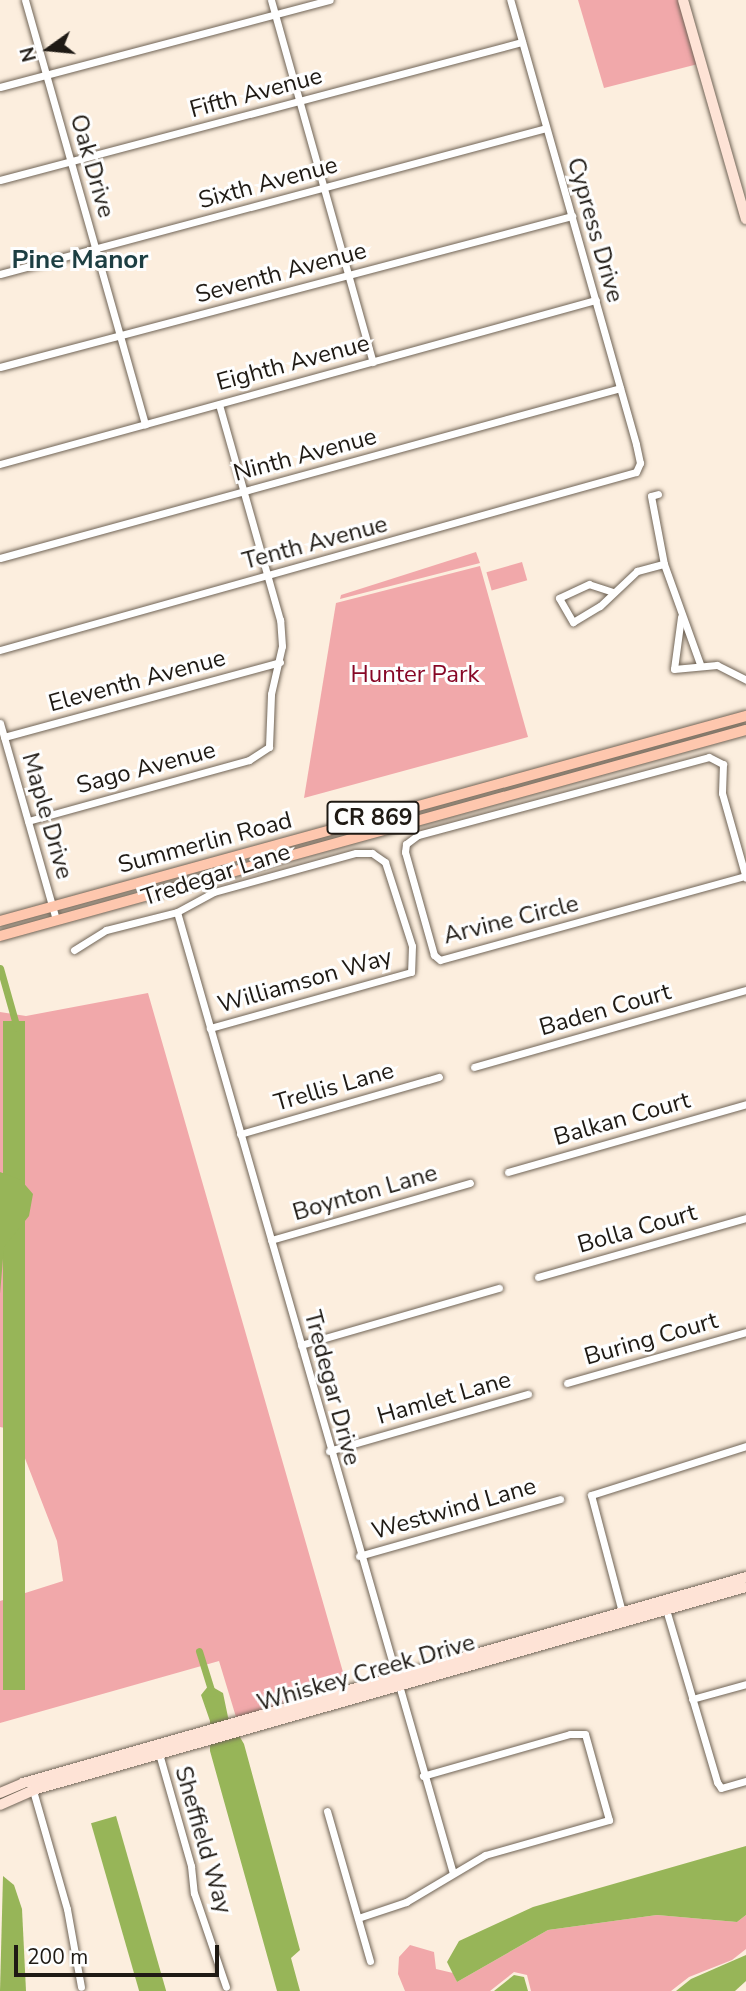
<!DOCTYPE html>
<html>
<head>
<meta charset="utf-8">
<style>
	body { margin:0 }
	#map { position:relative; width:746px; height:1991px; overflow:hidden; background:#fceede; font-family:"Nunito Sans",sans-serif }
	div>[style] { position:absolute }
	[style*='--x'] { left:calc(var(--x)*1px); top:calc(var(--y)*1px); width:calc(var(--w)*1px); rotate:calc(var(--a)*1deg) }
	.green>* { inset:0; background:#f1a8aa; transform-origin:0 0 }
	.water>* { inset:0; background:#97b558; transform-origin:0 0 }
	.canal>* { height:7px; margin:-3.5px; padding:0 3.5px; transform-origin:3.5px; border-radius:3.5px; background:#97b558 }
	.roads { filter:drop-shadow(0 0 2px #706456) drop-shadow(0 0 2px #706456) }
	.street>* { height:7px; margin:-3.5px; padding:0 3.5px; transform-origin:3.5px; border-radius:3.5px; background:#fff }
	.secondary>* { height:10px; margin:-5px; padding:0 5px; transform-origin:5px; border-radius:5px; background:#fee3d6 }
	.primary>* { height:10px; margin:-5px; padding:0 5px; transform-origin:5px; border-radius:5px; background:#fec7ae }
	span { translate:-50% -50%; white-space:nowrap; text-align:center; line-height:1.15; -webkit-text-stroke:6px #fefefe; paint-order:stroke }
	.shield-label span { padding:2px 5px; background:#fefefe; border:2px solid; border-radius:5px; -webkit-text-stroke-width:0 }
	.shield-label { font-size:23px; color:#1f1a14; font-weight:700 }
	.street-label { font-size:24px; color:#1f1a14 }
	.park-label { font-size:24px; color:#870726 }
	.neighbourhood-label { font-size:26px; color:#1c3e42; font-weight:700 }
	.north { position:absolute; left:14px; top:14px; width:70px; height:70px; -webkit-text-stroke:5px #fefefe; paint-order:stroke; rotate:255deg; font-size:19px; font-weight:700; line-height:28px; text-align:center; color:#1f1a14 }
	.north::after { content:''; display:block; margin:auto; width:24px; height:32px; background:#1f1a14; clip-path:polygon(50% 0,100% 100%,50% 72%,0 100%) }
	.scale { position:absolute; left:14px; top:1945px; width:205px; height:32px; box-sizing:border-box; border:4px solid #1f1a14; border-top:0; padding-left:9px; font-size:21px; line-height:24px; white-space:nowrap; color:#1f1a14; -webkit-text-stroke:5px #fefefe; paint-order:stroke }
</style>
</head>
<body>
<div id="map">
	<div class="green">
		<i style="clip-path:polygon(578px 0,679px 0,698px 64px,604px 88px)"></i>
		<i style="clip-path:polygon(476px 552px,480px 563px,340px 599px,341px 595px)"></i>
		<i style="left:522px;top:562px;width:19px;height:37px;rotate:74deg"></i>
		<i style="clip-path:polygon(480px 566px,528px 737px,304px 798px,336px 603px)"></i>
		<i style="clip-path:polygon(148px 993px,347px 1686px,236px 1717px,219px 1661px,0 1723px,0 1601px,63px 1581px,57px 1541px,14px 1430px,0 1427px,0 1012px,26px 1016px)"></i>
		<i style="clip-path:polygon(657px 1915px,737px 1922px,746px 1915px,746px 1949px,732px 1960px,689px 1977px,671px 1991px,531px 1991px,527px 1975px,514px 1972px,490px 1991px,405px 1991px,398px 1974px,399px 1957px,410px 1945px,434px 1952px,436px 1969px,453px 1973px,457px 1982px,548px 1930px)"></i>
	</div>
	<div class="water">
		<i style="left:3px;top:1021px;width:22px;height:669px"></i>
		<i style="clip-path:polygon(0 1172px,21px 1180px,33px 1194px,29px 1216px,4px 1247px,0 1294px)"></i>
		<i style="clip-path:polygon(209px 1685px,223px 1693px,228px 1717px,244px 1744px,300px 1950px,291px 1958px,300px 1991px,277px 1991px,210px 1751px,210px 1721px,201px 1695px)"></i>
		<i style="left:116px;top:1816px;width:182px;height:26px;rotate:74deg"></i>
		<i style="clip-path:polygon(746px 1846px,746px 1915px,737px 1922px,657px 1915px,548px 1930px,457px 1982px,447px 1962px,459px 1941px,533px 1907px)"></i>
		<i style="clip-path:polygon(3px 1876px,14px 1885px,22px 1909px,26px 1991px,0 1991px)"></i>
		<i style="clip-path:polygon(746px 1955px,746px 1981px,735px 1991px,676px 1991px,691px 1979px)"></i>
		<i style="clip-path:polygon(514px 1975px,524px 1977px,528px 1991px,494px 1991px)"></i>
	</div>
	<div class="canal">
		<i style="--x:0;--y:968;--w:62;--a:74.2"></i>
		<i style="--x:199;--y:1651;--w:44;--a:72.8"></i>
	</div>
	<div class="roads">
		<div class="street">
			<i style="--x:25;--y:0;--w:441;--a:74.2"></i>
			<i style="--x:271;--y:0;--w:376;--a:74.3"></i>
			<i style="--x:0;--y:87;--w:341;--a:-14.8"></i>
			<i style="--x:0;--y:180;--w:540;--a:-14.81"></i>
			<i style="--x:0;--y:274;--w:565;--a:-14.97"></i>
			<i style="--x:0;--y:367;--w:592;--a:-14.79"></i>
			<i style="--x:0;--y:464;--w:618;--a:-15.39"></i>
			<i style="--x:658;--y:494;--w:7;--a:164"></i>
			<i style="--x:651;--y:496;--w:69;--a:79.2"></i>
			<i style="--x:664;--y:564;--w:106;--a:70.2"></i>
			<i style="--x:0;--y:558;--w:643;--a:-15.33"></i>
			<i style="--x:613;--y:592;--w:25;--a:-162"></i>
			<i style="--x:589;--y:584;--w:33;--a:155"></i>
			<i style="--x:559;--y:598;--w:28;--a:60"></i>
			<i style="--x:573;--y:622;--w:31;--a:-31"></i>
			<i style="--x:600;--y:606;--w:51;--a:-43.4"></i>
			<i style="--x:637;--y:571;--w:28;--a:-15"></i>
			<i style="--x:681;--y:617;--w:52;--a:97.7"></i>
			<i style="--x:674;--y:669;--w:43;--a:-5.3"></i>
			<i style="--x:717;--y:665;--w:33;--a:27"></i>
			<i style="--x:0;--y:650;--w:660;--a:-15.64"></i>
			<i style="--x:636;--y:472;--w:10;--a:-66"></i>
			<i style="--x:640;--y:463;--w:19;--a:-102"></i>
			<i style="--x:636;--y:444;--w:462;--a:-105.8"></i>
			<i style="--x:0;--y:723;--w:205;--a:74.1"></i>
			<i style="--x:4;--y:737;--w:286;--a:-15.2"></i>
			<i style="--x:28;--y:821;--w:229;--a:-15.4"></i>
			<i style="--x:249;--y:760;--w:24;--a:-33"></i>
			<i style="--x:269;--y:747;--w:53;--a:-87.8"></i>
			<i style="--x:271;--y:694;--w:49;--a:-77.1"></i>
			<i style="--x:282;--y:646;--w:26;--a:-94"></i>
			<i style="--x:280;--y:620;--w:224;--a:-105.8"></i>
			<i style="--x:745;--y:876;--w:316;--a:164.6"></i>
			<i style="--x:440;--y:960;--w:8;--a:-140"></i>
			<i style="--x:434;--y:955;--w:107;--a:-105.7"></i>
			<i style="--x:405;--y:852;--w:8;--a:-83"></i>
			<i style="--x:406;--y:844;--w:15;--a:-37"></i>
			<i style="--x:418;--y:835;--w:301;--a:-15"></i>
			<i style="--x:709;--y:757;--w:16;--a:27"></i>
			<i style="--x:723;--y:764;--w:29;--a:92"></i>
			<i style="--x:722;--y:793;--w:88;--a:74.2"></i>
			<i style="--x:177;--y:912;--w:1000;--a:73.98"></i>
			<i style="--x:74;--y:950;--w:38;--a:-32"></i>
			<i style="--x:106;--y:930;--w:73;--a:-14.2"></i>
			<i style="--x:177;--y:912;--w:42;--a:-28.4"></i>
			<i style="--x:214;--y:892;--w:147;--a:-15.4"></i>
			<i style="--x:356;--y:853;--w:16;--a:0"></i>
			<i style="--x:372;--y:853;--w:16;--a:35"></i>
			<i style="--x:385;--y:862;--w:88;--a:72.2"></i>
			<i style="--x:412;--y:946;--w:26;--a:92"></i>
			<i style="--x:411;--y:972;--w:209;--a:164.4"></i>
			<i style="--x:474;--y:1067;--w:283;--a:-15.8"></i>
			<i style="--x:240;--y:1134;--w:207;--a:-16"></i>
			<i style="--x:508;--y:1172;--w:248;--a:-15.9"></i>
			<i style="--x:271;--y:1240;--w:207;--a:-16"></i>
			<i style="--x:538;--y:1277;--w:216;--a:-15.8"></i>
			<i style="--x:301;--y:1345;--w:206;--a:-16.1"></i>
			<i style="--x:567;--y:1383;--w:186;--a:-15.9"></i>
			<i style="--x:329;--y:1451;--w:207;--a:-16"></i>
			<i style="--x:359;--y:1556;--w:209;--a:-15.8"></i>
			<i style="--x:665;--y:1606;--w:184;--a:73.5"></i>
			<i style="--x:717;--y:1782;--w:7;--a:56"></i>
			<i style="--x:721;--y:1788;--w:26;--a:-16"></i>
			<i style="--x:622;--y:1612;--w:121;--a:-104.8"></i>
			<i style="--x:591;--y:1495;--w:163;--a:-17.5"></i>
			<i style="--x:692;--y:1699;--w:56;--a:-15.5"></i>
			<i style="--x:158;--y:1750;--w:121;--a:74.1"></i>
			<i style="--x:191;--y:1866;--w:27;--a:84"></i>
			<i style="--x:194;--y:1893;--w:99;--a:71.2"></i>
			<i style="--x:32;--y:1787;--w:127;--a:74"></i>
			<i style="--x:67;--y:1909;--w:79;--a:79.8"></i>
			<i style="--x:327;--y:1811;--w:156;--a:74"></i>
			<i style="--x:358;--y:1918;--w:51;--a:-18.4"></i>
			<i style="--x:406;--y:1902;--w:92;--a:-30.7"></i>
			<i style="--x:485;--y:1855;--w:129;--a:-15.8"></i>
			<i style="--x:609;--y:1820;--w:89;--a:-105.6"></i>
			<i style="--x:585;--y:1734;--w:15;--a:180"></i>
			<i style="--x:570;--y:1734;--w:153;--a:164.1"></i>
		</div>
		<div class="secondary">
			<i style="--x:683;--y:0;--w:228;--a:74"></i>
			<i style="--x:0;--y:1793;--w:25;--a:-23"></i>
			<i style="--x:23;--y:1783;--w:752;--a:-15.9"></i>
			<i style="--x:0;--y:1805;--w:36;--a:-24"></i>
			<i style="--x:33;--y:1790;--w:741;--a:-15.89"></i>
		</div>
		<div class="primary">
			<i style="--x:0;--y:921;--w:774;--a:-15.37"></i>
			<i style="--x:0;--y:936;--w:774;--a:-15.44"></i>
		</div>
	</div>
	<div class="shield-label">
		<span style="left:373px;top:818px">CR 869</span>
	</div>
	<div class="street-label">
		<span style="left:256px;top:93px;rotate:-15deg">Fifth Avenue</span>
		<span style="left:92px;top:166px;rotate:74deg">Oak Drive</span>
		<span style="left:268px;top:183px;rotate:-15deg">Sixth Avenue</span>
		<span style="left:595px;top:230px;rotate:74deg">Cypress Drive</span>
		<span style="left:281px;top:273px;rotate:-15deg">Seventh Avenue</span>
		<span style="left:293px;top:363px;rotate:-15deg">Eighth Avenue</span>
		<span style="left:305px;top:455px;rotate:-15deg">Ninth Avenue</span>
		<span style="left:315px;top:543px;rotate:-15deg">Tenth Avenue</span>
		<span style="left:137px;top:681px;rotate:-15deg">Eleventh Avenue</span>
		<span style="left:146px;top:768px;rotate:-15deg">Sago Avenue</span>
		<span style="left:47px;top:816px;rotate:74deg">Maple Drive</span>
		<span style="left:205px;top:843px;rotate:-15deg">Summerlin Road</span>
		<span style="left:216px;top:875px;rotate:-18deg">Tredegar Lane</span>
		<span style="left:511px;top:920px;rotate:-14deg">Arvine Circle</span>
		<span style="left:305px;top:981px;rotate:-16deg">Williamson Way</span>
		<span style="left:605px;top:1010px;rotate:-16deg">Baden Court</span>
		<span style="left:334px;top:1087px;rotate:-16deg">Trellis Lane</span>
		<span style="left:622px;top:1119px;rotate:-16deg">Balkan Court</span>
		<span style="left:365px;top:1193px;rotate:-16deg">Boynton Lane</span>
		<span style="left:637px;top:1229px;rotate:-16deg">Bolla Court</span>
		<span style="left:651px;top:1339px;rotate:-16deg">Buring Court</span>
		<span style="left:332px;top:1388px;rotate:75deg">Tredegar Drive</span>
		<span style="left:444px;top:1398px;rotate:-16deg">Hamlet Lane</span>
		<span style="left:454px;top:1509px;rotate:-16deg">Westwind Lane</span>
		<span style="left:366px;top:1673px;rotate:-16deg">Whiskey Creek Drive</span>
		<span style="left:203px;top:1840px;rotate:74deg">Sheffield Way</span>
	</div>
	<div class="park-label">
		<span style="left:415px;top:675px">Hunter Park</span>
	</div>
	<div class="neighbourhood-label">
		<span style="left:80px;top:260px">Pine Manor</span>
	</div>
	<div class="north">N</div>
	<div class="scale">200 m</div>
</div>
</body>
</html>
